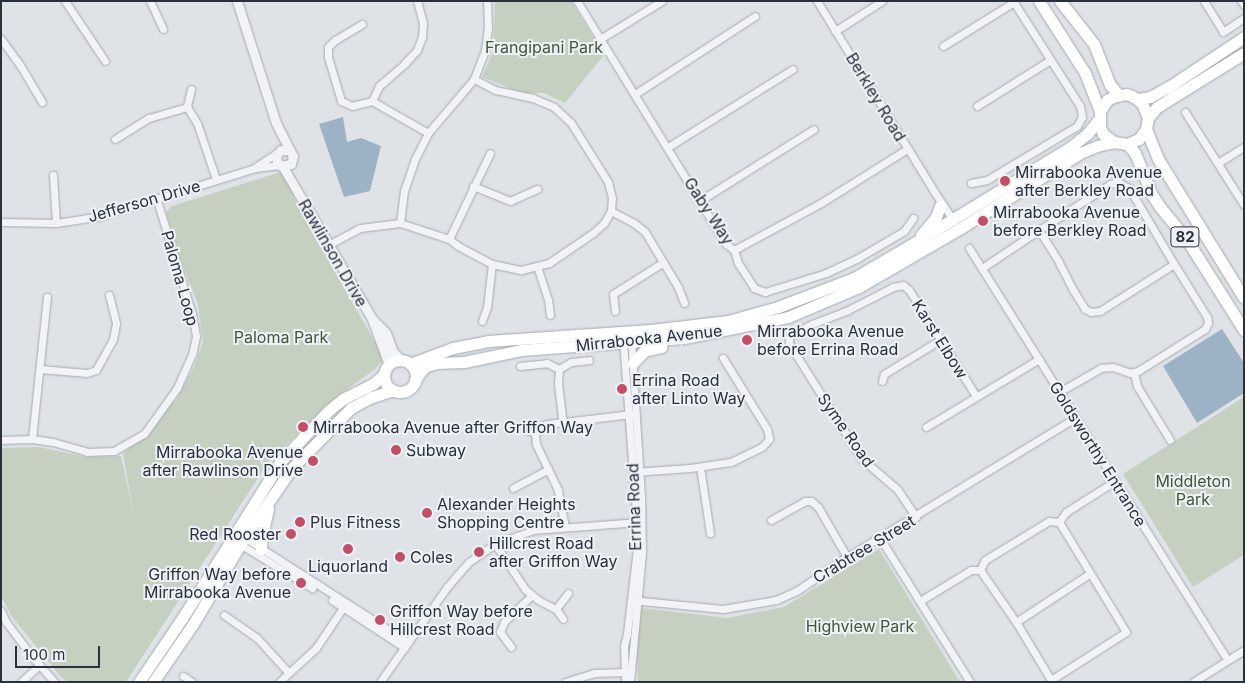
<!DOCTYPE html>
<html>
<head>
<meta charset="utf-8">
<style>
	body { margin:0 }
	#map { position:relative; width:1245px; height:683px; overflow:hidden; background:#dfe3e7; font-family:Inter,sans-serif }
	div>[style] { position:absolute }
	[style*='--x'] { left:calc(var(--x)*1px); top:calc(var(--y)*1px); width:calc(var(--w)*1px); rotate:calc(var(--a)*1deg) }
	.green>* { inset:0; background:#c6d0c1 }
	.water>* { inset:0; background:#9db2c4 }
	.roads { filter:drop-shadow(0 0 1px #a5aab0) drop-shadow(0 0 1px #a5aab0) }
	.minor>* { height:7px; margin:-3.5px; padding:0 3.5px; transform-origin:3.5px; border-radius:3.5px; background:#f1f3f6 }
	.tertiary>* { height:9px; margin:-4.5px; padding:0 4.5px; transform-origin:4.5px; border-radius:4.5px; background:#f1f3f6 }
	.primary>* { height:11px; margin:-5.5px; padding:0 5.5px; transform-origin:5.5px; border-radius:5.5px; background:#fff }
	.primary>.ring { margin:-5.5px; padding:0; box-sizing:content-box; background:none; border:11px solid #fff; border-radius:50% }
	.dots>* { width:14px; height:14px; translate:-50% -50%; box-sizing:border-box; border:2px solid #eef1f5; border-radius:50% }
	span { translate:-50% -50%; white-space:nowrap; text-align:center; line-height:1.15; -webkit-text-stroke:4px #eef1f5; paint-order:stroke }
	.shield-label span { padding:1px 4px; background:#eef1f5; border:1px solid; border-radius:4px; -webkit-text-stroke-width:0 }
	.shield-label { font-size:15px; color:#2a313c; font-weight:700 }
	.park-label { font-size:16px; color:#405738 }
	.street-label { font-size:16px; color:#2a313c }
	.poi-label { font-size:16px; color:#2a313c }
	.left { translate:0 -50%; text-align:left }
	.right { translate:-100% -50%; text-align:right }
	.frame { position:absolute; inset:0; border:2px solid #2a313c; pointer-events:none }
	.scale { position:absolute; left:15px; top:646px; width:85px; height:22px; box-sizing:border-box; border:2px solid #2a313c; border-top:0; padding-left:6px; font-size:15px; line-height:18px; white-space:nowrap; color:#2a313c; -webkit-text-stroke:4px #eef1f5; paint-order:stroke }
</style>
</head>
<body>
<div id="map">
	<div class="green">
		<i style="clip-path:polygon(495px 1px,571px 1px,604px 55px,565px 103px,544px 93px,522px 93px,482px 77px,493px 52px)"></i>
		<i style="clip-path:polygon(284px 171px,300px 211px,384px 358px,375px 369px,338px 396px,269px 461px,126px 682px,68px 682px,61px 677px,12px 617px,1px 596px,1px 448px,39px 447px,86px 457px,121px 456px,133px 510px,123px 454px,176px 400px,194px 367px,203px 342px,198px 304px,181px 261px,166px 212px,172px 206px)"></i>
		<i style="clip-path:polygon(1244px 397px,1244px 555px,1193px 587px,1123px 474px)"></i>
		<i style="clip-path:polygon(879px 549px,960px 682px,638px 682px,637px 647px,641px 608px,727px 618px,784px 607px)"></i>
	</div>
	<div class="water">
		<i style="clip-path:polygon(343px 117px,347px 142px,361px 138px,381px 146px,370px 191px,344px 197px,319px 124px)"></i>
		<i style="clip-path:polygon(1222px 329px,1244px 363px,1244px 393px,1197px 423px,1163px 366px)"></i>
	</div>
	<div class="roads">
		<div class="minor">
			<i style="--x:65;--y:1;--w:72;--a:56.3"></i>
			<i style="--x:150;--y:1;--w:31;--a:65"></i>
			<i style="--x:577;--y:1;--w:285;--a:58.5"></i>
			<i style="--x:726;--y:244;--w:10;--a:37"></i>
			<i style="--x:734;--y:250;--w:99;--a:-28.4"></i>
			<i style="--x:821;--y:203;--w:102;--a:-32.1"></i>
			<i style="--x:817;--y:1;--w:225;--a:58.4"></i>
			<i style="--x:935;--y:193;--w:34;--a:56"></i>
			<i style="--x:1204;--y:1;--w:36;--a:58"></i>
			<i style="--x:1223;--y:32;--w:25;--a:-34"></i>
			<i style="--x:1241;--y:1;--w:5;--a:53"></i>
			<i style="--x:362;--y:24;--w:31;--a:149"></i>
			<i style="--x:335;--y:40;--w:10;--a:135"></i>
			<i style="--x:328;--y:47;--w:10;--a:90"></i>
			<i style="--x:328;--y:57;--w:46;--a:73.5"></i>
			<i style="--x:341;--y:101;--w:12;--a:24"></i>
			<i style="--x:352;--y:106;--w:21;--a:-14"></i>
			<i style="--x:372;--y:101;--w:64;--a:29.7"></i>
			<i style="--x:835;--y:31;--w:56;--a:-32.6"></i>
			<i style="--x:1;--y:39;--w:32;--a:54"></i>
			<i style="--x:20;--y:65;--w:43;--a:59.3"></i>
			<i style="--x:600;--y:39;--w:73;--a:-31.5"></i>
			<i style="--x:943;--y:46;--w:84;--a:-31.8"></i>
			<i style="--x:191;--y:89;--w:18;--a:103"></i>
			<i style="--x:187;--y:107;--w:19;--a:58"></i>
			<i style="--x:197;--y:123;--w:59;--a:71.3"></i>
			<i style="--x:635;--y:94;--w:143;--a:-33"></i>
			<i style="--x:372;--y:101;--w:17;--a:-65"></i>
			<i style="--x:379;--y:86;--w:35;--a:-41"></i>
			<i style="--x:405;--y:63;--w:18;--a:-47"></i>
			<i style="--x:417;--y:50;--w:14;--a:-69"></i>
			<i style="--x:422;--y:37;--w:14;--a:-86"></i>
			<i style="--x:423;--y:23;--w:23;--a:-105"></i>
			<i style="--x:977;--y:106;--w:86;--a:-32.2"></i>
			<i style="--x:1185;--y:112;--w:110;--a:57.6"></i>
			<i style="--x:115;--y:139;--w:40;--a:-32"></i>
			<i style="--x:149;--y:118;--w:40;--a:-16"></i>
			<i style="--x:668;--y:147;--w:147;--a:-32"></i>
			<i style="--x:1218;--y:163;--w:31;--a:-32"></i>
			<i style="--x:257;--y:166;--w:24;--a:-33"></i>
			<i style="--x:53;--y:175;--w:48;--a:86.4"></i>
			<i style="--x:971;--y:183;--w:16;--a:-11"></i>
			<i style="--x:987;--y:180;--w:105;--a:-31"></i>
			<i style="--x:1077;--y:126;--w:10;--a:-61"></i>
			<i style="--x:1082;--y:117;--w:11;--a:-100"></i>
			<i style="--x:1080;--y:106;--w:125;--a:-122.5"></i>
			<i style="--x:473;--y:186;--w:40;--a:22"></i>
			<i style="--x:510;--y:201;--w:30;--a:-24"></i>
			<i style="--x:701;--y:200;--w:133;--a:-32.1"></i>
			<i style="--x:611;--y:211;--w:26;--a:28"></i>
			<i style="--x:634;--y:223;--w:14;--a:39"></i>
			<i style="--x:645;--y:232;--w:64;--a:59"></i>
			<i style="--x:678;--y:287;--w:17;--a:69"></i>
			<i style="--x:1;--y:222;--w:55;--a:1"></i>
			<i style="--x:56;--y:223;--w:46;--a:-8.8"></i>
			<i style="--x:101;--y:216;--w:161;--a:-17.3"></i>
			<i style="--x:255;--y:168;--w:25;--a:-7"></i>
			<i style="--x:400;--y:223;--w:32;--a:-83"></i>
			<i style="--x:404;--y:191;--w:34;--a:-71"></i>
			<i style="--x:415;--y:159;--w:29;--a:-63"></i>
			<i style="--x:428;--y:133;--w:71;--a:-49.6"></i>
			<i style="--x:474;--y:79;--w:30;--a:-69"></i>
			<i style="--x:485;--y:51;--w:23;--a:-83"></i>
			<i style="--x:488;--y:28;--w:27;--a:-92"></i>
			<i style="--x:449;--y:239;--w:95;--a:-64.5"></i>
			<i style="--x:328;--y:245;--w:36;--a:-28"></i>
			<i style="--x:360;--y:228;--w:40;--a:-7.1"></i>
			<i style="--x:400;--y:223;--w:52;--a:18.1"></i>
			<i style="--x:449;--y:239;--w:11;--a:38"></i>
			<i style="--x:458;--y:246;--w:38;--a:28"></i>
			<i style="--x:492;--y:264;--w:30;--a:12"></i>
			<i style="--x:521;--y:270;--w:29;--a:-14"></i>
			<i style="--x:549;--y:263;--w:53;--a:-34.3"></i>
			<i style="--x:593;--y:233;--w:15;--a:-42"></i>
			<i style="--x:604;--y:223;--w:14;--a:-60"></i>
			<i style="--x:611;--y:211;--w:13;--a:-86"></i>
			<i style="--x:612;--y:198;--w:16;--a:-104"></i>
			<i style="--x:608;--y:182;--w:70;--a:-122.1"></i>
			<i style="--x:571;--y:123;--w:23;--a:-137"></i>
			<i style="--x:554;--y:107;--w:23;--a:-157"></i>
			<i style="--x:533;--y:98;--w:39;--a:-168"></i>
			<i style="--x:495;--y:90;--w:24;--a:-152"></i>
			<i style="--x:969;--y:248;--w:486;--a:57.9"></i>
			<i style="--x:734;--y:250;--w:14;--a:73"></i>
			<i style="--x:738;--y:263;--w:30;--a:57"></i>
			<i style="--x:754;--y:288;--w:12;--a:20"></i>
			<i style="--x:765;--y:292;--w:64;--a:-17.3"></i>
			<i style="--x:826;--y:273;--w:35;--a:-25"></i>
			<i style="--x:858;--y:258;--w:53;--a:-30.4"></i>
			<i style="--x:904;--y:231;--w:16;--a:-55"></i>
			<i style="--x:537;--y:266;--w:35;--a:72"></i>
			<i style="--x:548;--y:299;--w:16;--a:83"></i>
			<i style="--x:982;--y:268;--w:69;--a:-33.7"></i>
			<i style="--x:1039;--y:230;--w:85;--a:-32.9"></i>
			<i style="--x:1110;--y:184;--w:8;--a:-14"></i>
			<i style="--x:1118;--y:182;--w:13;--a:29"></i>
			<i style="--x:1129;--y:188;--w:88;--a:59.4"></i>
			<i style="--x:1174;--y:264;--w:88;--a:147.6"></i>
			<i style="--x:1100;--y:311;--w:9;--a:174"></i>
			<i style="--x:1091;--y:312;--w:7;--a:-153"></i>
			<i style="--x:1085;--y:309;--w:22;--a:-122"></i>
			<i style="--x:1073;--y:290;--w:31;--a:-117"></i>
			<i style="--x:1059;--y:262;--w:38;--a:-122"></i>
			<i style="--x:615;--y:311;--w:17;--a:-97"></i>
			<i style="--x:613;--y:294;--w:58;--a:-32.3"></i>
			<i style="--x:482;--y:321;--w:15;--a:-70"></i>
			<i style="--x:487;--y:307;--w:43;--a:-83.4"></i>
			<i style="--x:623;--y:340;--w:201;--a:85.7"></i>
			<i style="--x:638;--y:540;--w:95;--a:96.7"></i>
			<i style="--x:627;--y:634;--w:12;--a:104"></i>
			<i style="--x:624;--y:646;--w:36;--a:88"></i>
			<i style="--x:520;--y:366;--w:27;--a:-6"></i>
			<i style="--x:547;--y:363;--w:13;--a:27"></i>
			<i style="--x:559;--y:369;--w:14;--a:-30"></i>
			<i style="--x:571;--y:362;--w:18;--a:-6"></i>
			<i style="--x:40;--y:369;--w:47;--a:4.9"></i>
			<i style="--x:87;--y:373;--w:9;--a:-18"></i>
			<i style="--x:96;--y:370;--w:35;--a:-61"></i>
			<i style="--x:113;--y:339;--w:16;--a:-79"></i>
			<i style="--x:116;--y:323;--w:29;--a:-104"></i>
			<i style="--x:559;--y:369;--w:15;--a:94"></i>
			<i style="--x:558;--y:384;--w:38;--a:83"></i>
			<i style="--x:1134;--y:372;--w:14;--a:78"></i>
			<i style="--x:1137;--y:386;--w:63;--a:58.6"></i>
			<i style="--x:882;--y:381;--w:7;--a:-74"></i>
			<i style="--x:884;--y:374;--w:66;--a:-31.3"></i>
			<i style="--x:1059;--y:392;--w:48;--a:-29.7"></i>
			<i style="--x:1101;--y:368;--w:12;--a:-5"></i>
			<i style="--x:1113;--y:367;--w:18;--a:19"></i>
			<i style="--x:1130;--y:373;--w:8;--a:-14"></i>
			<i style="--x:1138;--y:371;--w:79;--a:-32.1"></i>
			<i style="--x:1205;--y:329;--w:7;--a:-63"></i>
			<i style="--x:1208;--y:323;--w:6;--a:-99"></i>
			<i style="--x:1207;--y:317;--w:62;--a:-121.9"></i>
			<i style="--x:926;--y:427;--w:132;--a:-31"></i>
			<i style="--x:527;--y:430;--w:9;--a:21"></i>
			<i style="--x:32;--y:439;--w:143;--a:-84"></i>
			<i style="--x:1;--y:440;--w:31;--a:-2"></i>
			<i style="--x:32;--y:439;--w:21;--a:8"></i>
			<i style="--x:53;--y:442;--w:35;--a:16"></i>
			<i style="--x:87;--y:452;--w:27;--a:-2"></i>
			<i style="--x:114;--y:451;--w:34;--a:-30"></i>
			<i style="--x:144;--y:434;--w:57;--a:-54.3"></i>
			<i style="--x:177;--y:388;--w:36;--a:-66"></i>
			<i style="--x:192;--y:355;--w:19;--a:-78"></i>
			<i style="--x:196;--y:336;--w:22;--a:-100"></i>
			<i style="--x:192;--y:314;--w:119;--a:-107.1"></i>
			<i style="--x:700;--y:467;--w:67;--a:81.4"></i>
			<i style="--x:634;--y:472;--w:56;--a:-4.1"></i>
			<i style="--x:690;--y:468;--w:41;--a:-8.3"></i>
			<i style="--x:731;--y:462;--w:34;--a:-26"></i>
			<i style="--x:762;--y:447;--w:11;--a:-49"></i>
			<i style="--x:769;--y:439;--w:10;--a:-101"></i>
			<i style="--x:767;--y:429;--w:84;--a:-121.8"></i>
			<i style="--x:513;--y:488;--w:40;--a:-28"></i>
			<i style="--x:916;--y:517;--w:32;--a:-124"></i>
			<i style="--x:898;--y:490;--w:48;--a:-139.3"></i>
			<i style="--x:862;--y:459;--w:97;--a:-122.4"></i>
			<i style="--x:810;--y:377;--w:40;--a:-122"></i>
			<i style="--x:789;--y:343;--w:5;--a:-90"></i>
			<i style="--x:789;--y:338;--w:5;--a:-53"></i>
			<i style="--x:792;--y:334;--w:22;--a:-27"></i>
			<i style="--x:812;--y:324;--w:39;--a:-21"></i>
			<i style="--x:848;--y:310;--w:51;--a:-27.1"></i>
			<i style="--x:893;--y:287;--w:10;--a:-11"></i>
			<i style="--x:903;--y:285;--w:8;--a:40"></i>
			<i style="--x:909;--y:290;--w:125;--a:57.7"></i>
			<i style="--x:771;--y:520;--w:39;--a:-29"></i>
			<i style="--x:805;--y:501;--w:6;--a:0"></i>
			<i style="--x:811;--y:501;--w:9;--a:41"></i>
			<i style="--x:818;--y:507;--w:58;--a:59.9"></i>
			<i style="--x:565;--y:527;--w:38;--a:-101"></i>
			<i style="--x:558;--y:490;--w:51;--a:-115.6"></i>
			<i style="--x:536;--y:444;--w:11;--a:-95"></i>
			<i style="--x:535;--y:433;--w:14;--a:-39"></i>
			<i style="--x:546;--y:424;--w:87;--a:-6.6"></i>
			<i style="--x:242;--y:536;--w:197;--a:32.6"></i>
			<i style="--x:880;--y:538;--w:170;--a:58"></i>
			<i style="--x:238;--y:543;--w:87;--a:31.3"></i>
			<i style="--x:495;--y:544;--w:54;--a:56.3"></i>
			<i style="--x:525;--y:589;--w:17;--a:40"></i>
			<i style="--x:538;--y:600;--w:20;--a:27"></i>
			<i style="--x:556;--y:609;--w:12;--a:55"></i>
			<i style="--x:980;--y:570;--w:11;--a:-63"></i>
			<i style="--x:985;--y:560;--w:75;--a:-31.4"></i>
			<i style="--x:1049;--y:521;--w:10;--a:6"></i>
			<i style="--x:332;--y:600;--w:87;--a:33.3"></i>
			<i style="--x:631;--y:600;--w:92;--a:5.6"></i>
			<i style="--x:723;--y:609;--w:54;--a:-9.6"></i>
			<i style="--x:776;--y:600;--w:24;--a:-24"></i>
			<i style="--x:798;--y:590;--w:59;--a:-34"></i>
			<i style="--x:847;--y:557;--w:267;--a:-31.4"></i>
			<i style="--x:920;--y:601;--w:60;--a:-31.3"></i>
			<i style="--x:971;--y:570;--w:9;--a:0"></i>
			<i style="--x:980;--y:570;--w:63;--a:55.3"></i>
			<i style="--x:1016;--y:622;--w:68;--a:58.9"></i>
			<i style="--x:1051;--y:680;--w:89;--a:-32.6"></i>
			<i style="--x:1126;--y:632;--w:129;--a:-121.3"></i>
			<i style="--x:1059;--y:522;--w:12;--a:-55"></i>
			<i style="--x:1066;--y:512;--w:58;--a:-32.3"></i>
			<i style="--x:556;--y:609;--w:20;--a:-53"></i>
			<i style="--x:1;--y:611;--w:12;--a:66"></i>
			<i style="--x:6;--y:622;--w:46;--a:52.9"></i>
			<i style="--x:34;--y:659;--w:31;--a:48"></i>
			<i style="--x:224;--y:615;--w:40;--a:34.9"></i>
			<i style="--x:257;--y:638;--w:47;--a:47.6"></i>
			<i style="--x:1016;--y:622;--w:87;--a:-33.3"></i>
			<i style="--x:511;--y:647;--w:19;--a:-126"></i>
			<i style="--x:500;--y:632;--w:11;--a:-68"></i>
			<i style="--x:504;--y:622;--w:37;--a:-44"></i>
			<i style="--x:183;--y:676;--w:11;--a:34"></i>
			<i style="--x:21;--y:682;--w:25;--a:-43"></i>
			<i style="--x:279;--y:682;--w:50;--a:-42.6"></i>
			<i style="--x:316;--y:648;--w:54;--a:-56.3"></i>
			<i style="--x:380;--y:682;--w:116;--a:-54.8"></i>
			<i style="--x:447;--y:587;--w:33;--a:-49"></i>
			<i style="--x:469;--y:562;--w:32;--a:-35"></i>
			<i style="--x:495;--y:544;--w:40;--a:-20.2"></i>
			<i style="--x:533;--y:530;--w:106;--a:-4.3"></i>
			<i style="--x:565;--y:682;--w:31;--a:-17"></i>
			<i style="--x:595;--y:673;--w:32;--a:-2"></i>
			<i style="--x:630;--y:682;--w:131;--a:-84.7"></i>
			<i style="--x:642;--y:552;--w:55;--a:-91"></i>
			<i style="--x:641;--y:497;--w:157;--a:-93.6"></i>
			<i style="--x:1193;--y:682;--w:60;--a:-32.1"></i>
		</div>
		<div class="tertiary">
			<i style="--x:237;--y:1;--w:128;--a:72.3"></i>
			<i style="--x:276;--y:123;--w:37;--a:63"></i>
			<i style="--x:293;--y:156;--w:8;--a:104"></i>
			<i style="--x:291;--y:164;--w:10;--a:169"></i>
			<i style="--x:281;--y:166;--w:6;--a:-135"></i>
			<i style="--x:277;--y:162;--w:7;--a:-98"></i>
			<i style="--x:276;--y:155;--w:7;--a:-45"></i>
			<i style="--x:281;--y:150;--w:7;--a:0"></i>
			<i style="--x:283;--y:167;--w:176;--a:59.6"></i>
			<i style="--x:372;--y:319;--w:49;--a:69.7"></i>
			<i style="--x:374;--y:321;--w:17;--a:45"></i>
			<i style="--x:386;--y:333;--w:20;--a:70"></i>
			<i style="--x:393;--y:352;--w:11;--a:45"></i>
		</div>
		<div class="primary">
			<i style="--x:1039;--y:1;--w:85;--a:57.4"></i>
			<i style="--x:1085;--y:73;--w:41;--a:68.5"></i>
			<i style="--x:1060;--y:1;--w:55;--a:51.7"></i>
			<i style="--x:1094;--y:44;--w:44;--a:68.7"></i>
			<i style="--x:1110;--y:85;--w:13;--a:48"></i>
			<i style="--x:1138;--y:99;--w:12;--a:-9"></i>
			<i style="--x:1150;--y:97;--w:23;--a:-29"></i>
			<i style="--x:1170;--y:86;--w:89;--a:-33.5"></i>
			<i style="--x:1148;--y:118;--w:14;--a:-51"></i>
			<i style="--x:1157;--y:107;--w:102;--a:-31.8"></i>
			<i style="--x:1146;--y:129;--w:32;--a:68"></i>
			<i style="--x:1158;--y:159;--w:163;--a:58.3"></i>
			<i style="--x:1127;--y:144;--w:12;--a:48"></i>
			<i style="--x:1135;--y:153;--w:45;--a:68"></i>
			<i style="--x:1152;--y:195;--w:14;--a:56"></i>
			<i style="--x:1160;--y:207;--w:43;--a:50.7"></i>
			<i style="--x:1187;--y:240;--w:107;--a:57.7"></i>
			<i style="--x:921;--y:235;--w:23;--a:-50"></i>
			<i style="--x:936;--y:217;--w:12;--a:-70"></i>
			<i class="ring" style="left:384px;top:360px;width:21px;height:21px"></i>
			<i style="--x:633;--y:363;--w:16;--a:-47"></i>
			<i style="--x:644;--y:351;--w:18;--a:-13"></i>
			<i style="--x:410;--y:364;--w:46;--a:-20.4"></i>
			<i style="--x:453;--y:348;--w:36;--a:-11"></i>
			<i style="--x:488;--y:341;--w:163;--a:-3.9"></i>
			<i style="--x:651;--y:330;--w:78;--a:-6.7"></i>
			<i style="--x:728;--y:321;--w:52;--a:-15.6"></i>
			<i style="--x:778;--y:307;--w:81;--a:-20.9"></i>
			<i style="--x:854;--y:278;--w:64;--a:-30.2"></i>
			<i style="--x:909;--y:246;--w:191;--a:-31.5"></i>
			<i style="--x:1072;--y:146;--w:21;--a:-39"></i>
			<i style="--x:1088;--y:133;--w:16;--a:-52"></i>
			<i style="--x:415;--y:380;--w:16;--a:-55"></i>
			<i style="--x:424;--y:367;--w:13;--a:-18"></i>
			<i style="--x:436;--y:363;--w:28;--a:-2"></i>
			<i style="--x:464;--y:362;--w:58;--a:-11.9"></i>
			<i style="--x:521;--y:350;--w:163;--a:-4.2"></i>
			<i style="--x:684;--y:338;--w:106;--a:-11.4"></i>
			<i style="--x:788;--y:317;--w:77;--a:-22.9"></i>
			<i style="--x:859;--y:287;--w:116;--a:-30.1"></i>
			<i style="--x:959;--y:229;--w:143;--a:-32.1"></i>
			<i style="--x:1080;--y:153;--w:18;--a:-22"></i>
			<i style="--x:1097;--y:146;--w:17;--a:-13"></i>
			<i style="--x:1114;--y:142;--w:13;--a:9"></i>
			<i style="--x:1127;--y:144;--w:13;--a:-23"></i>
			<i style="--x:1139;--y:139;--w:12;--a:-55"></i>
			<i style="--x:1146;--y:129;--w:11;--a:-80"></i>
			<i style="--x:1148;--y:118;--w:16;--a:-112"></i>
			<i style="--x:1142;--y:103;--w:12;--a:-145"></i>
			<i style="--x:1132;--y:96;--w:6;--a:-162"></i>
			<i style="--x:1126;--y:94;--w:13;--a:167"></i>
			<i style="--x:1113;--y:97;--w:7;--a:153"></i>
			<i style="--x:1107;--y:100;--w:13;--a:122"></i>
			<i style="--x:1100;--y:111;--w:16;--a:90"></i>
			<i style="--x:1100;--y:127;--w:8;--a:67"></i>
			<i style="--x:1103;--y:134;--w:14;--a:36"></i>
			<i style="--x:261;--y:549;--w:14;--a:-86"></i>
			<i style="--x:262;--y:535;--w:27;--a:-77"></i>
			<i style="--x:139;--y:682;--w:78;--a:-55.9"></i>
			<i style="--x:183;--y:617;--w:184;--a:-57.9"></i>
			<i style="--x:281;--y:461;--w:70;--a:-46.7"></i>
			<i style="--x:329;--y:410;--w:18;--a:-38"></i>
			<i style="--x:343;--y:399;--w:34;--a:-27"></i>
			<i style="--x:373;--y:384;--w:15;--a:-42"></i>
			<i style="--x:153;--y:682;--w:70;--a:-55.4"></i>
			<i style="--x:193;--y:624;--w:100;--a:-59.3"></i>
			<i style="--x:244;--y:538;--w:83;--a:-55.7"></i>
			<i style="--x:291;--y:469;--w:86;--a:-45.5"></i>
			<i style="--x:351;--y:408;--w:24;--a:-28"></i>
			<i style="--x:372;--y:397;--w:22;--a:-18"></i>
		</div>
	</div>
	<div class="dots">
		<i style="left:1005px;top:181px;background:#c15066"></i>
		<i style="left:983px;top:221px;background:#c15066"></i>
		<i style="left:747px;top:340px;background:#c15066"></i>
		<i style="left:622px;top:389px;background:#c15066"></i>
		<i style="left:303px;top:427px;background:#c15066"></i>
		<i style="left:396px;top:450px;background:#c15066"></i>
		<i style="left:313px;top:461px;background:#c15066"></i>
		<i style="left:427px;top:513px;background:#c15066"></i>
		<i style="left:300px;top:522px;background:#c15066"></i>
		<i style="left:291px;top:534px;background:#c15066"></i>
		<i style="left:348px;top:549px;background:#c15066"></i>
		<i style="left:479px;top:552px;background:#c15066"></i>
		<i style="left:400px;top:557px;background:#c15066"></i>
		<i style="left:301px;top:583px;background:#c15066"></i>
		<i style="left:380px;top:620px;background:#c15066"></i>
	</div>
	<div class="shield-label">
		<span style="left:1185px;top:237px">82</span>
	</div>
	<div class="park-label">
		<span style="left:544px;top:47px">Frangipani Park</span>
		<span style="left:281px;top:337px">Paloma Park</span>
		<span style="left:1193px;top:490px">Middleton<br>Park</span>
		<span style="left:860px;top:626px">Highview Park</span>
	</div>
	<div class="street-label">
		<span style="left:876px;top:97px;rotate:59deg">Berkley Road</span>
		<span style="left:144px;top:201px;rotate:-16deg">Jefferson Drive</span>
		<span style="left:709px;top:211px;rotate:57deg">Gaby Way</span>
		<span style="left:333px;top:253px;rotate:60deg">Rawlinson Drive</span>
		<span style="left:180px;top:278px;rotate:74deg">Paloma Loop</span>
		<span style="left:649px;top:338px;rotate:-6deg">Mirrabooka Avenue</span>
		<span style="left:940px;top:339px;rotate:58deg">Karst Elbow</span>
		<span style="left:846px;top:430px;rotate:55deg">Syme Road</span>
		<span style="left:1098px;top:454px;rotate:58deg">Goldsworthy Entrance</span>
		<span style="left:634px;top:507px;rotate:-92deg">Errina Road</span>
		<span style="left:864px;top:549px;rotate:-31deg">Crabtree Street</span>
	</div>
	<div class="poi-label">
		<span class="left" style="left:1015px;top:181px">Mirrabooka Avenue<br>after Berkley Road</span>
		<span class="left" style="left:993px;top:221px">Mirrabooka Avenue<br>before Berkley Road</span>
		<span class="left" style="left:757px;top:340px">Mirrabooka Avenue<br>before Errina Road</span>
		<span class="left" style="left:632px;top:389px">Errina Road<br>after Linto Way</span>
		<span class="left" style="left:313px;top:427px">Mirrabooka Avenue after Griffon Way</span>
		<span class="left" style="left:406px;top:450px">Subway</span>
		<span class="right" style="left:303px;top:461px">Mirrabooka Avenue<br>after Rawlinson Drive</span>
		<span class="left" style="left:437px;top:513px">Alexander Heights<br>Shopping Centre</span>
		<span class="left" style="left:310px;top:522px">Plus Fitness</span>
		<span class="right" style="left:281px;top:534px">Red Rooster</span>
		<span class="left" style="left:489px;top:552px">Hillcrest Road<br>after Griffon Way</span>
		<span class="left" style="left:410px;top:557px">Coles</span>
		<span style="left:348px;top:566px">Liquorland</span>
		<span class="right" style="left:291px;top:583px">Griffon Way before<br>Mirrabooka Avenue</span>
		<span class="left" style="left:390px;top:620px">Griffon Way before<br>Hillcrest Road</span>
	</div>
	<div class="frame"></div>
	<div class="scale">100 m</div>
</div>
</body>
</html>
